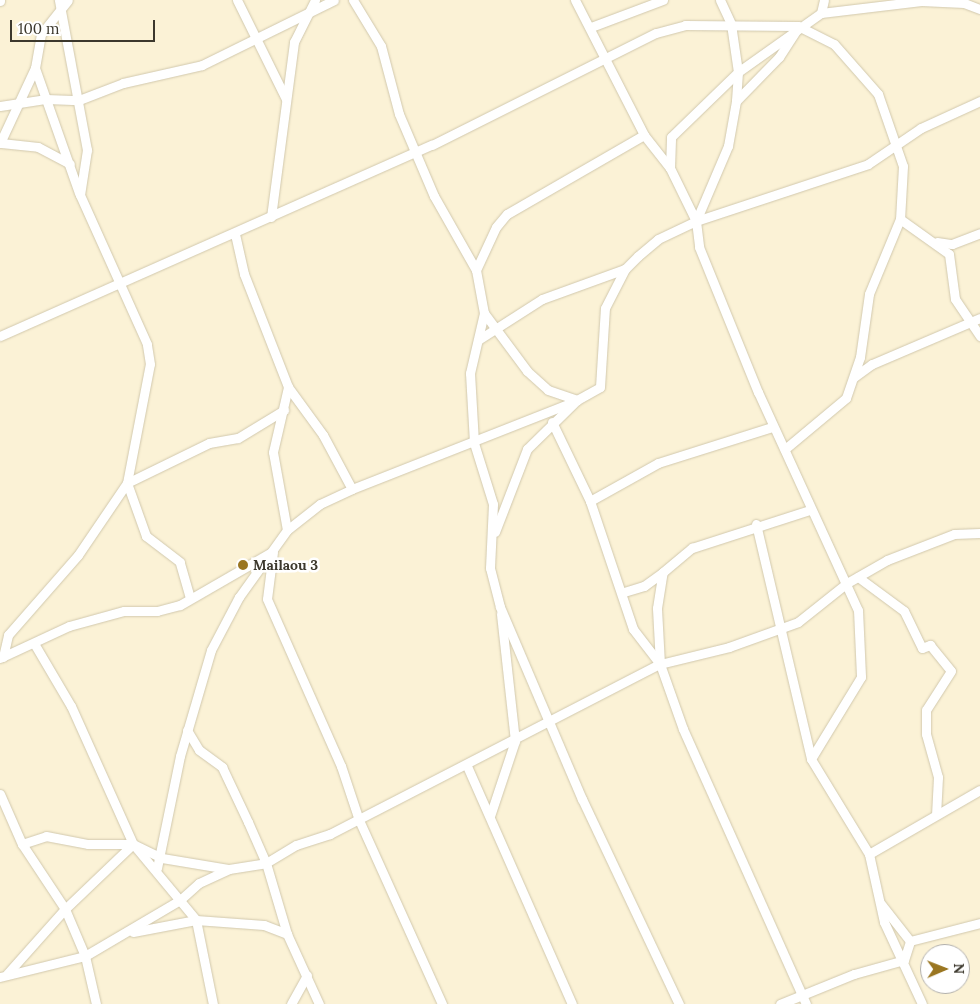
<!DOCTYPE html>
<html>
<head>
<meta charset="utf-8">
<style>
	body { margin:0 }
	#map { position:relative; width:980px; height:1004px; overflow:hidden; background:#fbf2d6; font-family:Lora,serif }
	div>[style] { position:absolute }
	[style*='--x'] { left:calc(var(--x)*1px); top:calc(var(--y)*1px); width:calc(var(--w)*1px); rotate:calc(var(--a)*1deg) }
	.roads { filter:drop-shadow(0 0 1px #d1c8ad) drop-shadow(0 0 1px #d1c8ad) }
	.minor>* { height:9px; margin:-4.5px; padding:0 4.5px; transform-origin:4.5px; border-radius:4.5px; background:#fff }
	.dots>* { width:14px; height:14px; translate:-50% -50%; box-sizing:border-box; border:2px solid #fff; border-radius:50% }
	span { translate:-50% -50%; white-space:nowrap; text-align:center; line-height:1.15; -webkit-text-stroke:5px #fff; paint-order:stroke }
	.poi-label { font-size:14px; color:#3c382d; font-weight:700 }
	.left { translate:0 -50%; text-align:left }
	.north { position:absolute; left:920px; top:944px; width:50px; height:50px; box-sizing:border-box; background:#fff; border:1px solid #b1afab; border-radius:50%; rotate:89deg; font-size:14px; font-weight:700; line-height:20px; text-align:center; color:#3c382d }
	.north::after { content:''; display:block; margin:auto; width:18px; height:22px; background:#9a7621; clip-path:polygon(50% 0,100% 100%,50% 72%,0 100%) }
	.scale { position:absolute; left:10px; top:20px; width:145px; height:22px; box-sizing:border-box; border:2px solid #3c382d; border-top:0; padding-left:6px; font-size:15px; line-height:18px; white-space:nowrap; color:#3c382d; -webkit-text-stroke:4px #fff; paint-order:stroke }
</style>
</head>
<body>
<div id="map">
	<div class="roads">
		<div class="minor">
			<i style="--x:237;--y:0;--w:110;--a:63.7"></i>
			<i style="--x:353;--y:0;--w:54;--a:58.7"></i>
			<i style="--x:381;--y:46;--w:70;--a:75.2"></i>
			<i style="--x:399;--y:114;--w:89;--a:66.9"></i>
			<i style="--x:434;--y:196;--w:85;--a:60.4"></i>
			<i style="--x:476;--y:270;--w:44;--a:79.5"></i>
			<i style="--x:484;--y:313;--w:62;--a:103.1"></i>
			<i style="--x:470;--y:373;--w:70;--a:86.7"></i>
			<i style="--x:474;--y:443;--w:64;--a:72.7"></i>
			<i style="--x:493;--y:504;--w:64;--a:92.7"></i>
			<i style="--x:490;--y:568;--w:40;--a:75.6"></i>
			<i style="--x:500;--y:607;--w:209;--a:66.9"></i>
			<i style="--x:582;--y:799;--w:227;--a:64.7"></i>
			<i style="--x:575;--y:0;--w:152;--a:62.9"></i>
			<i style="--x:644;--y:135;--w:42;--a:51.8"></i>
			<i style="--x:670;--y:168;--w:59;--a:63.9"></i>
			<i style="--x:696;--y:221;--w:26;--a:83"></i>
			<i style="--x:699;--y:247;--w:157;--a:67.9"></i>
			<i style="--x:758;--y:392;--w:240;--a:65.4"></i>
			<i style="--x:858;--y:610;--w:67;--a:87.4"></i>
			<i style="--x:861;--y:677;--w:96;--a:121.4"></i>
			<i style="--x:720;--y:0;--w:26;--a:65"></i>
			<i style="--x:731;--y:24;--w:49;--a:81.7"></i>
			<i style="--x:738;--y:72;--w:29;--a:94"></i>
			<i style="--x:0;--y:1;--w:1;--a:-90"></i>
			<i style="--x:821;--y:13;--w:13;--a:-77"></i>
			<i style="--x:591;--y:27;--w:77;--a:-20.6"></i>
			<i style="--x:35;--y:68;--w:133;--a:70.6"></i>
			<i style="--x:0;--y:106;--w:47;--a:-8.7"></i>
			<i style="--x:46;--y:99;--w:33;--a:2"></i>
			<i style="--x:79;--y:100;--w:47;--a:-21.1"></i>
			<i style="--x:123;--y:83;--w:81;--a:-12.8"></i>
			<i style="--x:202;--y:65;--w:147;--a:-26.2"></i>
			<i style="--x:0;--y:143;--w:83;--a:-65"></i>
			<i style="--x:35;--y:68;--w:35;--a:-80"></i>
			<i style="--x:41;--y:34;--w:43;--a:-51.5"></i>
			<i style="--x:1;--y:143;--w:37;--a:6"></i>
			<i style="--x:38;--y:147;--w:36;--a:28"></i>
			<i style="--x:670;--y:168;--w:31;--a:-88"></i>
			<i style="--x:671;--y:137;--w:93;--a:-44.1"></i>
			<i style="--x:738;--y:72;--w:102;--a:-35.4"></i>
			<i style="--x:821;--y:13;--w:101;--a:-6.8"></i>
			<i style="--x:921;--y:1;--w:43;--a:2.7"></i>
			<i style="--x:964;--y:3;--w:17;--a:21"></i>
			<i style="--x:271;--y:217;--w:177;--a:-82.5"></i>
			<i style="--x:294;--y:42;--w:47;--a:-63.4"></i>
			<i style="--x:900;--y:219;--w:60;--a:35.5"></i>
			<i style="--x:949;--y:254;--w:45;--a:82.4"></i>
			<i style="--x:955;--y:299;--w:45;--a:56"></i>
			<i style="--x:696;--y:221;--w:82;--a:-66.9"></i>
			<i style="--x:728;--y:146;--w:46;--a:-79.9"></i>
			<i style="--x:736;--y:101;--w:62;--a:-45.7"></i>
			<i style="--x:779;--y:57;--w:30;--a:-57"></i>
			<i style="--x:235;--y:234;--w:41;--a:77.3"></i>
			<i style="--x:244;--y:274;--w:121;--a:68.7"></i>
			<i style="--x:288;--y:387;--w:59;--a:53.9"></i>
			<i style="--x:323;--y:435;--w:61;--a:61.8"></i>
			<i style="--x:937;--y:242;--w:15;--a:8"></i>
			<i style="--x:952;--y:244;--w:30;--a:-21"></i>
			<i style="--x:476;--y:270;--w:47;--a:-65.1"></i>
			<i style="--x:496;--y:227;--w:17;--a:-50"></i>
			<i style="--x:507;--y:214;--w:158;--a:-30"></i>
			<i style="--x:484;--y:313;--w:72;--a:53.4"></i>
			<i style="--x:527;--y:371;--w:28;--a:42"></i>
			<i style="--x:548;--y:390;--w:31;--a:19"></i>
			<i style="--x:0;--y:336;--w:472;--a:-23.9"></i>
			<i style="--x:432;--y:145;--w:250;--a:-26.6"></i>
			<i style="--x:656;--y:33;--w:30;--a:-15"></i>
			<i style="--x:685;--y:25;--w:113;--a:0.5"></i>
			<i style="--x:798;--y:26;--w:40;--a:26.6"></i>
			<i style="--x:834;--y:44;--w:67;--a:48.7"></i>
			<i style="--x:878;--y:94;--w:76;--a:70.9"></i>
			<i style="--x:903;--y:166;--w:53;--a:93.2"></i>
			<i style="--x:900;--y:219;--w:81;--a:112.5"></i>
			<i style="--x:869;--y:294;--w:64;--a:98.1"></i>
			<i style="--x:860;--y:357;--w:43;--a:108.9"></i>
			<i style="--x:846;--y:398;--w:80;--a:140.1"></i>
			<i style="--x:478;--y:340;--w:76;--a:-32.6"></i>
			<i style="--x:542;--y:299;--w:88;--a:-19.9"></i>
			<i style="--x:854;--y:377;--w:22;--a:-36"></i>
			<i style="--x:872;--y:364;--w:117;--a:-23.1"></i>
			<i style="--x:552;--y:422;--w:88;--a:64.3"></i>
			<i style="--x:590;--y:501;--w:135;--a:71.4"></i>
			<i style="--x:633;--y:629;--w:44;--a:52.4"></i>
			<i style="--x:590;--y:501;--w:78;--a:-29.2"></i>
			<i style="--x:658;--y:463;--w:120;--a:-17.5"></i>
			<i style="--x:756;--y:524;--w:241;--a:76.8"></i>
			<i style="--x:811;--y:759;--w:111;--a:58.6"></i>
			<i style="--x:869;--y:854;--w:70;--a:77.6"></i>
			<i style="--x:884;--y:922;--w:90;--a:65.1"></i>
			<i style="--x:287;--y:530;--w:79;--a:-100.2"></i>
			<i style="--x:273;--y:452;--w:67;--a:-77"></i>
			<i style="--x:495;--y:532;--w:89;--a:-68.9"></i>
			<i style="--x:527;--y:449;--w:70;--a:-44.4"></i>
			<i style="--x:577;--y:400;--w:26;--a:-29"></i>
			<i style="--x:600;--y:387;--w:79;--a:-86.4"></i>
			<i style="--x:605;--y:308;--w:44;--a:-62.9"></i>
			<i style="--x:625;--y:269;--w:18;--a:-45"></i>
			<i style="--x:638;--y:256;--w:26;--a:-40"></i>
			<i style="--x:658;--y:239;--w:42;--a:-25.3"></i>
			<i style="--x:696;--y:221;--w:181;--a:-18.3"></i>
			<i style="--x:868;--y:164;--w:64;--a:-34.2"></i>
			<i style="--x:921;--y:128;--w:65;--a:-24.6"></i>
			<i style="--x:273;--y:552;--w:47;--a:97.3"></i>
			<i style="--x:267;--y:599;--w:183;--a:66.1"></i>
			<i style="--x:341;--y:766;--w:57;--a:71.6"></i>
			<i style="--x:359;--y:820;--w:202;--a:65.7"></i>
			<i style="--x:858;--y:577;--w:57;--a:36.5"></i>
			<i style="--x:904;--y:611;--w:41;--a:64.1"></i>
			<i style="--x:922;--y:648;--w:9;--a:-21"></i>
			<i style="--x:930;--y:645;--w:33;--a:51"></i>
			<i style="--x:951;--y:671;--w:46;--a:122.7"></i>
			<i style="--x:926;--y:710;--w:24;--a:90"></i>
			<i style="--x:926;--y:734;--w:45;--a:74.4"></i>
			<i style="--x:938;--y:777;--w:37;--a:93"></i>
			<i style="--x:624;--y:592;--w:21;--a:-17"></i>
			<i style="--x:644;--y:586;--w:24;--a:-36"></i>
			<i style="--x:190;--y:598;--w:37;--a:-106"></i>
			<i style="--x:180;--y:562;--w:43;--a:-142.6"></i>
			<i style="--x:146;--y:536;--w:56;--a:-109.7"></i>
			<i style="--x:127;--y:483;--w:91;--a:-26"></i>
			<i style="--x:209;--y:443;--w:29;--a:-10"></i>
			<i style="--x:238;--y:438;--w:54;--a:-31.3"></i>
			<i style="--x:35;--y:645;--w:71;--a:59.5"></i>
			<i style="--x:71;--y:706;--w:151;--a:65.8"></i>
			<i style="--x:133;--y:844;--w:99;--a:50.3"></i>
			<i style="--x:196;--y:920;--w:86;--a:78.6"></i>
			<i style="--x:3;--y:657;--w:23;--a:-77"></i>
			<i style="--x:8;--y:635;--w:106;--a:-48.8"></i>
			<i style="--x:78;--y:555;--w:87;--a:-55.8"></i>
			<i style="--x:127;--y:483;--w:121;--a:-79.1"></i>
			<i style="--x:150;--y:364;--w:20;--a:-99"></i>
			<i style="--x:147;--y:344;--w:163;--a:-114.2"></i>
			<i style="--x:80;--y:195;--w:46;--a:-81.2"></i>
			<i style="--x:87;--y:150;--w:153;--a:-100.6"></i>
			<i style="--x:0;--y:658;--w:76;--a:-24.9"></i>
			<i style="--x:69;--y:626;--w:57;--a:-15.3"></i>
			<i style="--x:124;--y:611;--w:33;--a:0"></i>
			<i style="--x:157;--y:611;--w:24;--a:-15"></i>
			<i style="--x:180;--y:605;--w:104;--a:-30"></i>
			<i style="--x:187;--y:730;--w:23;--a:59"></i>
			<i style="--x:199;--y:750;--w:29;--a:36"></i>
			<i style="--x:222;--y:767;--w:61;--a:64.7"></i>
			<i style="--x:248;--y:822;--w:45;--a:66.3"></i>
			<i style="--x:266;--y:863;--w:74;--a:73.5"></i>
			<i style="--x:287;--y:934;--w:77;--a:65.4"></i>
			<i style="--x:467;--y:766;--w:260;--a:66.2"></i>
			<i style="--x:0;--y:794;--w:55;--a:66.3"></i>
			<i style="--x:22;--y:844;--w:78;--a:56.5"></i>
			<i style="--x:65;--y:909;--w:51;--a:66.9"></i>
			<i style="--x:85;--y:956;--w:49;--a:77.1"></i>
			<i style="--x:490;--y:816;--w:79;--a:-71.6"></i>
			<i style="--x:515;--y:741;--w:128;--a:-96.3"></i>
			<i style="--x:22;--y:844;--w:25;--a:-18"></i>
			<i style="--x:46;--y:836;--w:43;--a:10.8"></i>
			<i style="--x:88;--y:844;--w:45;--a:0"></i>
			<i style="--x:133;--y:844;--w:32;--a:26"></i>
			<i style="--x:162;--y:858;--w:67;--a:9.5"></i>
			<i style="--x:869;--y:854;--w:128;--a:-30"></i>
			<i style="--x:157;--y:868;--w:114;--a:-78.4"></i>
			<i style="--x:180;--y:756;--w:110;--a:-73.7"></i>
			<i style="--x:211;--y:650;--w:60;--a:-62.2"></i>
			<i style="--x:239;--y:597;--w:82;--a:-54.4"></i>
			<i style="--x:287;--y:530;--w:42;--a:-38.2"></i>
			<i style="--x:320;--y:504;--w:35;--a:-25"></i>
			<i style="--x:352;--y:489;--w:234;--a:-21.5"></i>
			<i style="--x:881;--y:904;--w:47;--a:51.9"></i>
			<i style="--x:133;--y:932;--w:64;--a:-10.8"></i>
			<i style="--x:196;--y:920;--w:68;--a:4.2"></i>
			<i style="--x:264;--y:925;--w:25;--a:21"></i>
			<i style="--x:904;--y:960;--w:20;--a:-72"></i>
			<i style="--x:910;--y:941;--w:72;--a:-14.4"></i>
			<i style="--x:7;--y:974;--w:87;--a:-48.3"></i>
			<i style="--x:65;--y:909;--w:94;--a:-43.7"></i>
			<i style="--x:0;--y:977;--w:88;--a:-13.9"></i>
			<i style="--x:85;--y:956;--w:110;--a:-30.5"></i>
			<i style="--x:180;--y:900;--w:25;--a:-42"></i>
			<i style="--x:199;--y:883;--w:33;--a:-25"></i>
			<i style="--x:229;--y:869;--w:37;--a:-9"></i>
			<i style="--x:266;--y:863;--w:35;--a:-31"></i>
			<i style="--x:296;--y:845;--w:36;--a:-18"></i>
			<i style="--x:330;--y:834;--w:371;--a:-27.3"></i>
			<i style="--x:660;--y:664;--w:71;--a:-13.8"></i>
			<i style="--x:729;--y:647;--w:73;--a:-19.9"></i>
			<i style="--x:798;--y:622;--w:63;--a:-38.5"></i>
			<i style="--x:847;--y:583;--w:46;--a:-29.9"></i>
			<i style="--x:887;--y:560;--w:72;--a:-21.2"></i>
			<i style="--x:954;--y:534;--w:26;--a:-2"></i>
			<i style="--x:291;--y:1004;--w:33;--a:-61"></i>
			<i style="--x:780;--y:1004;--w:80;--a:-22.1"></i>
			<i style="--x:854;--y:974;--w:52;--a:-15.6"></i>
			<i style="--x:806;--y:1004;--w:301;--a:-114.1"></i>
			<i style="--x:683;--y:729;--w:69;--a:-109.5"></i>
			<i style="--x:660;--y:664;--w:56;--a:-93.1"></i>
			<i style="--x:657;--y:608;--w:36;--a:-81"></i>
			<i style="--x:663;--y:572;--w:38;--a:-40"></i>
			<i style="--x:692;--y:548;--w:124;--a:-17.9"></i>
		</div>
	</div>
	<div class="dots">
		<i style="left:243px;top:565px;background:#9a7621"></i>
	</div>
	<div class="poi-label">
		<span class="left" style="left:253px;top:565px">Mailaou 3</span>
	</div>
	<div class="north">N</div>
	<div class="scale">100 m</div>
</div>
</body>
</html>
